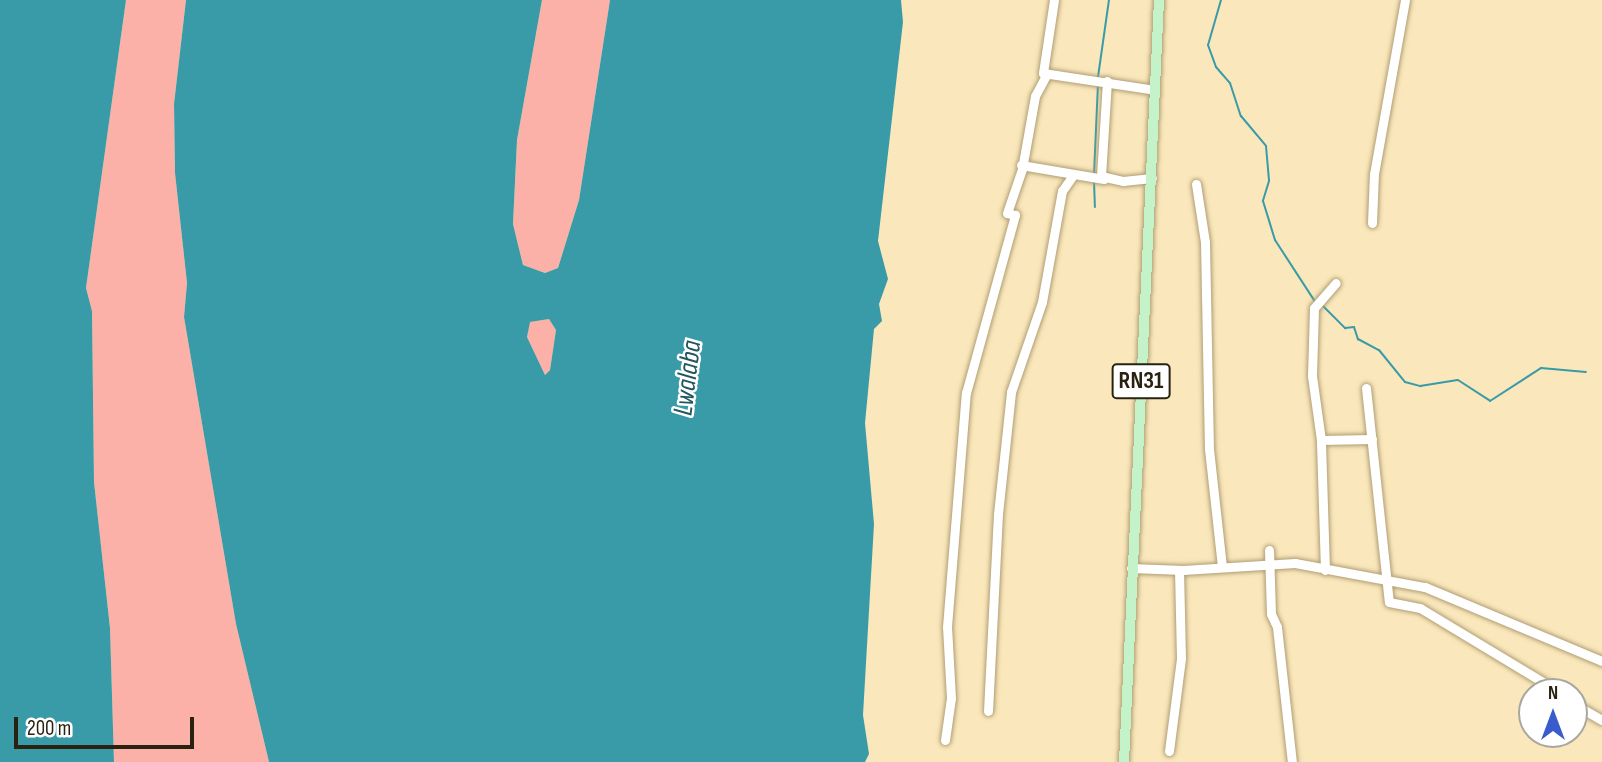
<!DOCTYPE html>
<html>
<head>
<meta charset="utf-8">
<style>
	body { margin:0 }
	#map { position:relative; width:1602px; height:762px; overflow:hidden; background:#fae7bb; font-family:"Sofia Sans Condensed",sans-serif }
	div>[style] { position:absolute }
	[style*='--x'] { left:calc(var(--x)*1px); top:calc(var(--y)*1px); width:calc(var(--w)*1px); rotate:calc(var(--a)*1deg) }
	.green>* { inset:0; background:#fbb1a7 }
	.water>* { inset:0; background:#399ba8 }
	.stream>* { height:2px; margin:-1px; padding:0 1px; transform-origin:1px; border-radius:1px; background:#399ba8 }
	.roads { filter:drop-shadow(0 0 2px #b09e74) drop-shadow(0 0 2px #b09e74) }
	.minor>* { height:9px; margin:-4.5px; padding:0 4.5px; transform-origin:4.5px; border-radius:4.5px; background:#fff }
	.major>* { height:10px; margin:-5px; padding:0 5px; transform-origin:5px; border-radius:5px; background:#c4f3ca }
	span { translate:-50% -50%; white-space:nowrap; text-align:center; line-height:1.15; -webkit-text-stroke:5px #fff; paint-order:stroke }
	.shield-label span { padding:2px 5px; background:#fff; border:2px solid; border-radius:5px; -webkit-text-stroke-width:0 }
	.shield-label { font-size:24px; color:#292211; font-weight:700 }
	.water-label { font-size:28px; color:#21575e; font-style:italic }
	.north { position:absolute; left:1518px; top:678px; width:70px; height:70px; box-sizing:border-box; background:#fff; border:2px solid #a9a7a0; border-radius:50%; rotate:0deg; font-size:19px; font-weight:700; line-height:28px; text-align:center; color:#292211 }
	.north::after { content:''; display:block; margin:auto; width:24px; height:32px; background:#3a5bcc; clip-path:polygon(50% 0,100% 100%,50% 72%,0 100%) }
	.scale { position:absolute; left:14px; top:717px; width:180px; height:32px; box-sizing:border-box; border:4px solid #292211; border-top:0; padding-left:9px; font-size:21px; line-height:24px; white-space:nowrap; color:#292211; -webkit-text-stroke:5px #fff; paint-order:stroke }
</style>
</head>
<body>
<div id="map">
	<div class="green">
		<i style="clip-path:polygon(126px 0,186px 0,174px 104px,175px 173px,187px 283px,184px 317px,236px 624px,269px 762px,114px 762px,110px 628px,94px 482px,92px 311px,86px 288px)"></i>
		<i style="clip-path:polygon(542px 0,610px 0,579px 200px,558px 268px,545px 273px,523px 265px,513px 224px,517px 140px)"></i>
		<i style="clip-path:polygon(549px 319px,556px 330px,550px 370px,545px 375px,527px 337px,529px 322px)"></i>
	</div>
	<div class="water">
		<i style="clip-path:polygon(0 0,126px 0,86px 288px,92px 311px,94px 482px,110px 628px,114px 762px,0 762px)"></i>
		<i style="clip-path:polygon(evenodd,186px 0,542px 0,517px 140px,513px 224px,523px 265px,545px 273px,558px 268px,579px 200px,610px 0,901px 0,903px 22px,878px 241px,888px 279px,879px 304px,882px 321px,874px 329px,865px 423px,874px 524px,863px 715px,869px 754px,865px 762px,269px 762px,236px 624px,184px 317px,187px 283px,175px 173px,174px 104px,186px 0,549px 319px,556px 330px,550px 370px,545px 375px,527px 337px,530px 322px,549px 319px)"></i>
	</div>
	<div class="stream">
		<i style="--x:1221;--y:0;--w:47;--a:106.1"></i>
		<i style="--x:1208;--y:45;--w:23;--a:70"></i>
		<i style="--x:1216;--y:67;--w:21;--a:49"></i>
		<i style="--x:1230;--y:83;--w:35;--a:72"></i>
		<i style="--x:1241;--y:116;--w:39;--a:50"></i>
		<i style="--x:1266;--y:146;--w:35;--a:85"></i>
		<i style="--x:1269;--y:181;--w:21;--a:107"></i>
		<i style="--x:1263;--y:201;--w:41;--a:72.9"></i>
		<i style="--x:1275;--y:240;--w:72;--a:57"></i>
		<i style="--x:1098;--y:77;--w:78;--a:-81.9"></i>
		<i style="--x:1094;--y:175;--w:91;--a:-87.5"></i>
		<i style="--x:1094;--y:181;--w:26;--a:88"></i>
		<i style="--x:1322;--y:305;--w:33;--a:45"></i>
		<i style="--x:1345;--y:328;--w:9;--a:-6"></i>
		<i style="--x:1354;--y:327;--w:13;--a:72"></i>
		<i style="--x:1358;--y:339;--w:24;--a:28"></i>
		<i style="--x:1379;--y:350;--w:41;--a:50.9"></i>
		<i style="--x:1405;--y:382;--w:16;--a:15"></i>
		<i style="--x:1420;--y:386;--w:38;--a:-9"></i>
		<i style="--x:1458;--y:380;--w:38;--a:33"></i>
		<i style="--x:1490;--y:401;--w:61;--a:-32.9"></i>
		<i style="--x:1541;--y:368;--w:45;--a:5.1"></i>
	</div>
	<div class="roads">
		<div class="minor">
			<i style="--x:1054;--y:0;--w:74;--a:98.6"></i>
			<i style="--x:1043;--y:73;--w:113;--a:8.6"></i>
			<i style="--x:1107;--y:81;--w:95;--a:93.6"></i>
			<i style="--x:1101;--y:176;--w:23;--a:13"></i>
			<i style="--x:1123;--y:181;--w:29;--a:-6"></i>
			<i style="--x:1021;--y:165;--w:84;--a:9.6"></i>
			<i style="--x:1196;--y:184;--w:59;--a:81.2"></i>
			<i style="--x:1205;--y:242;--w:207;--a:88.9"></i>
			<i style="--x:1209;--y:449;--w:118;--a:83.7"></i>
			<i style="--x:1372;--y:223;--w:49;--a:-87.7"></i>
			<i style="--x:1374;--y:174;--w:177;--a:-79.9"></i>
			<i style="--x:1366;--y:388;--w:215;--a:83.9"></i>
			<i style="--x:1389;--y:602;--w:32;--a:11"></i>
			<i style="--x:1420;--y:608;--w:162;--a:31.1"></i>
			<i style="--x:1321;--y:440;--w:51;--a:-1.1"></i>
			<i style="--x:1269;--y:550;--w:64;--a:88.2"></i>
			<i style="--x:1271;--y:614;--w:14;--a:65"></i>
			<i style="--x:1277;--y:627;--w:136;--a:83.7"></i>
			<i style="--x:1131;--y:568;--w:52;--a:2.2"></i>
			<i style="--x:1183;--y:570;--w:112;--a:-3.6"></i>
			<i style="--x:1295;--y:563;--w:132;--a:10.5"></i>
			<i style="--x:1425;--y:587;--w:192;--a:22.7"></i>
			<i style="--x:1325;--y:570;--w:130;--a:-91.8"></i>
			<i style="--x:1321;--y:440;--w:65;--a:-98"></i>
			<i style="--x:1312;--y:376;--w:68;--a:-88.3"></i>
			<i style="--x:1314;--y:308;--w:33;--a:-49"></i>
			<i style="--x:1574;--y:704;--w:32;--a:30"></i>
			<i style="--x:988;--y:711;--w:197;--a:-87.1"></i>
			<i style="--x:998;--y:514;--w:123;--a:-83.9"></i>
			<i style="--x:1011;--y:392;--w:95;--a:-71"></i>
			<i style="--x:1042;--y:302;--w:113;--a:-79.8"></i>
			<i style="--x:1062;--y:191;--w:19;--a:-55"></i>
			<i style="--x:945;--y:740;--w:42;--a:-81.9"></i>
			<i style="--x:951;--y:698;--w:71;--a:-93.2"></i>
			<i style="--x:947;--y:627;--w:235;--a:-85.4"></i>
			<i style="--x:966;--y:393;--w:185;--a:-74.6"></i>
			<i style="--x:1015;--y:215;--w:8;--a:-166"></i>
			<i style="--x:1007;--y:213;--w:46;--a:-71.2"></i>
			<i style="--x:1022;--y:169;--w:74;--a:-79.9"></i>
			<i style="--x:1035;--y:96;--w:24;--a:-62"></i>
			<i style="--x:1169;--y:751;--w:94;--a:-82.6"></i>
			<i style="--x:1181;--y:658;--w:88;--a:-91.3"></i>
		</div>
		<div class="major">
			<i style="--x:1124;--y:762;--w:763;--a:-87.37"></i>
		</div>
	</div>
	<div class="shield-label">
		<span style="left:1141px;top:381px">RN31</span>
	</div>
	<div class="water-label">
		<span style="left:688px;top:378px;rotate:-83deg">Lwalaba</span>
	</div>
	<div class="north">N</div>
	<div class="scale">200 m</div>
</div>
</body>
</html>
